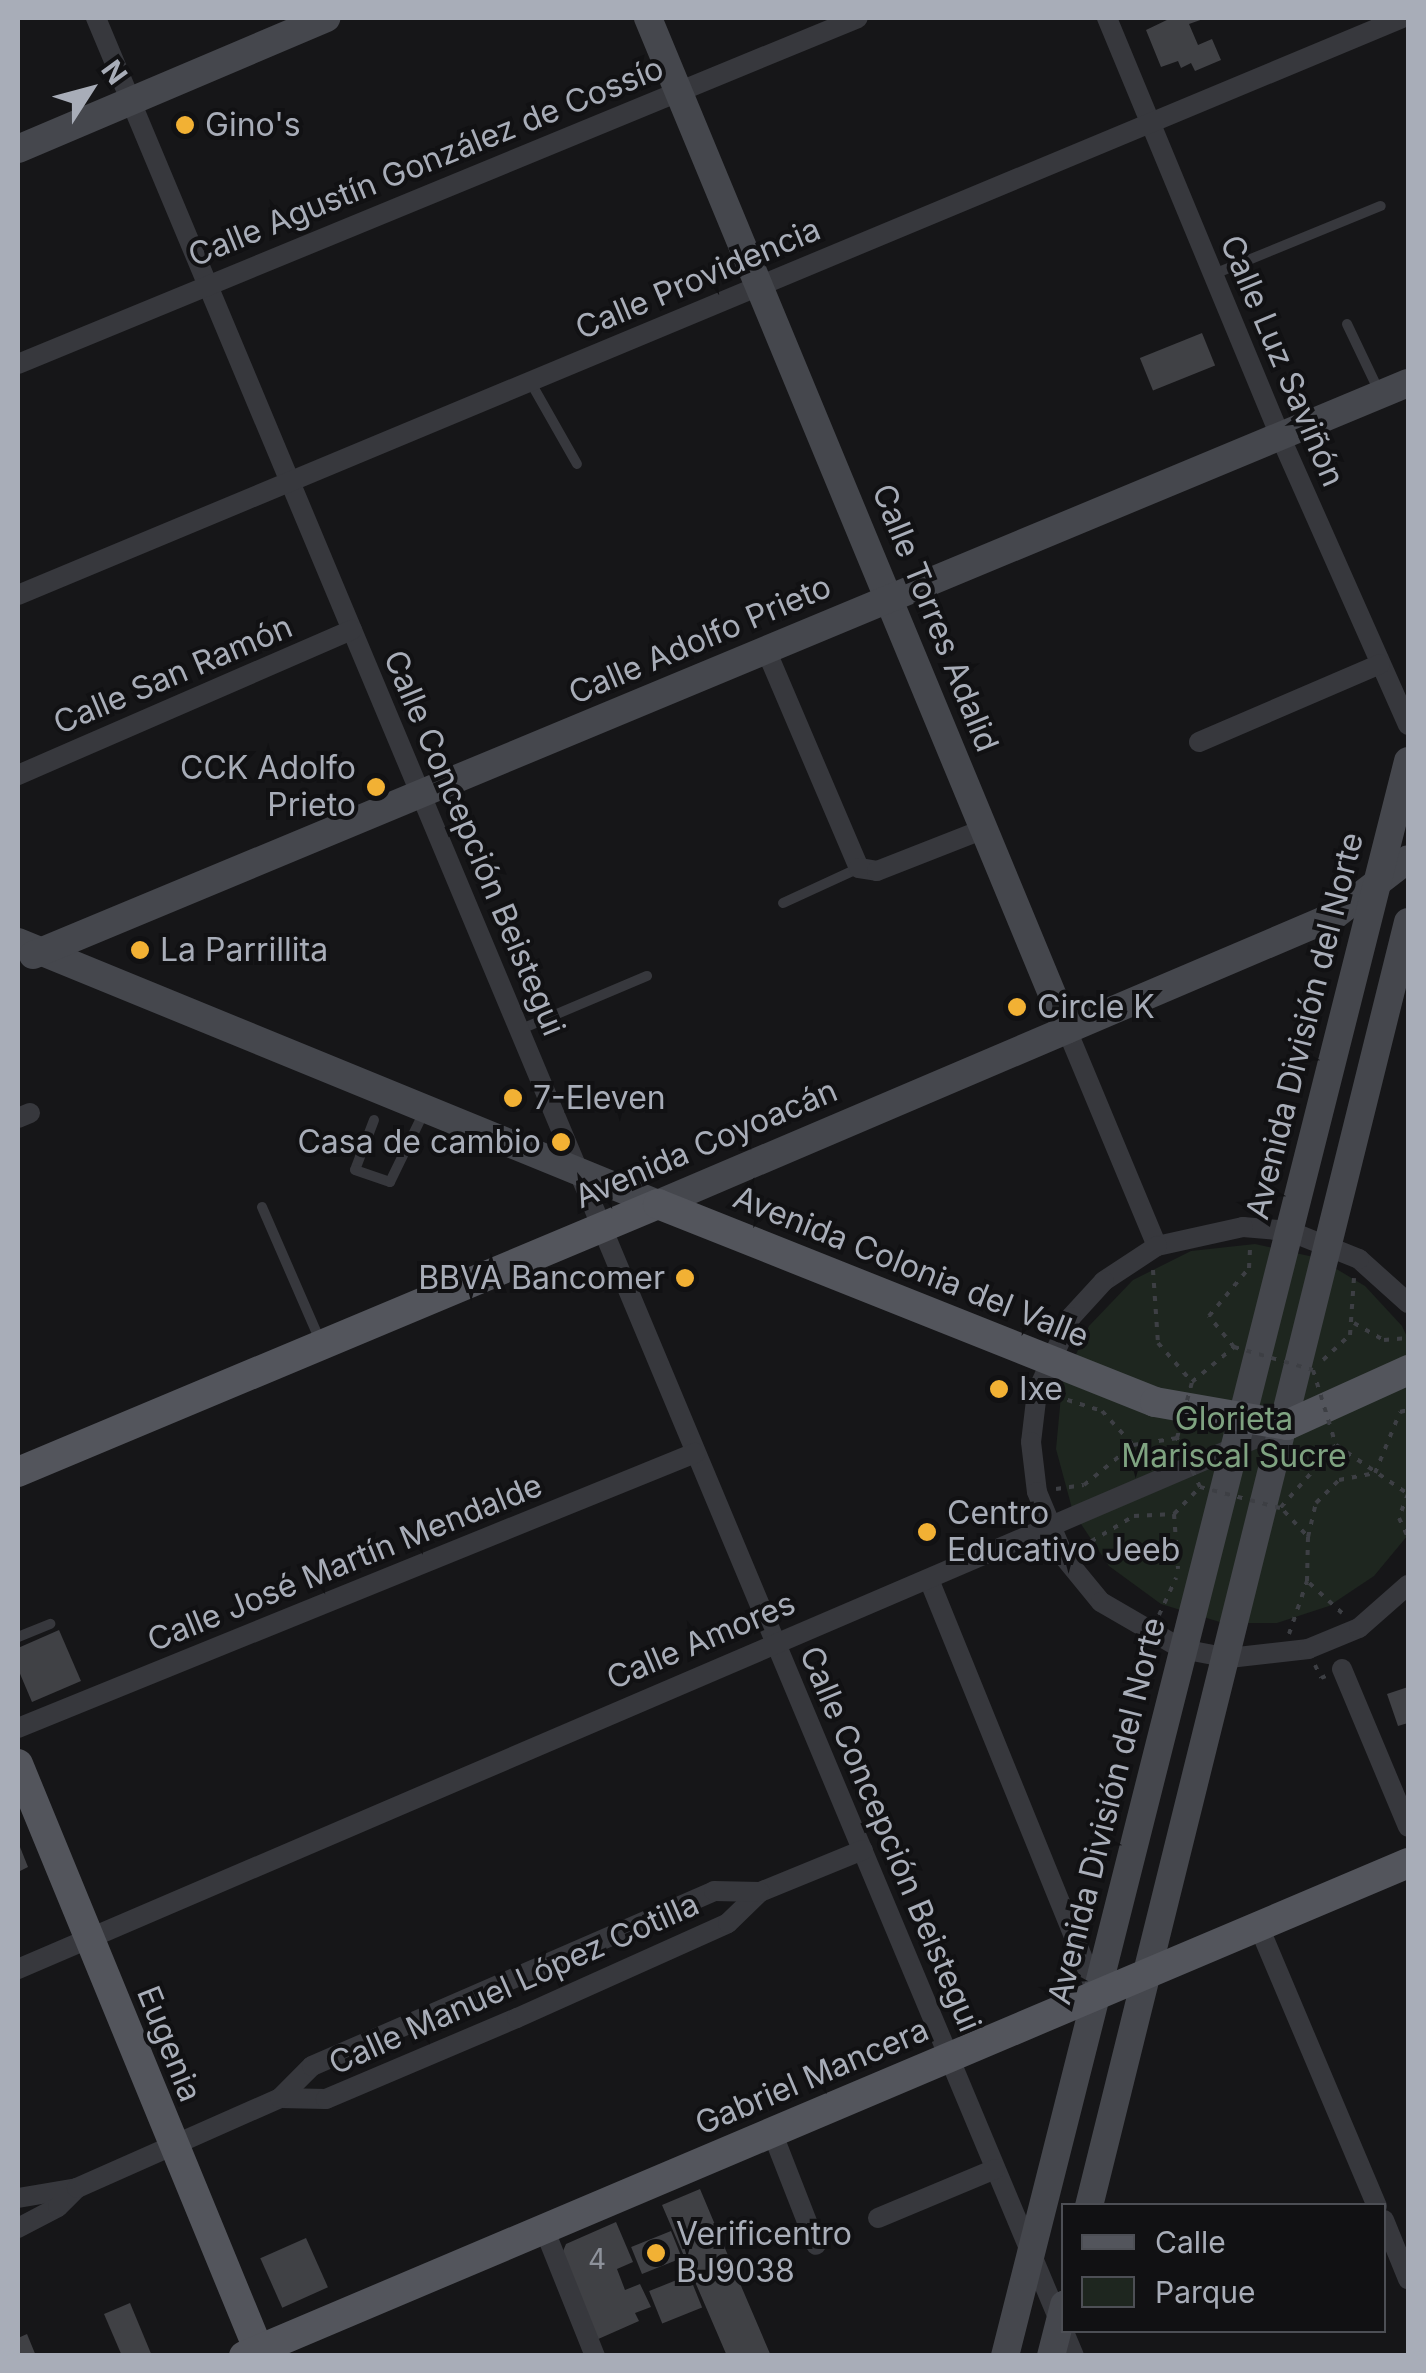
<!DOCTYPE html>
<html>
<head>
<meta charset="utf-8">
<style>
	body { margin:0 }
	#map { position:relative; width:1426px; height:2373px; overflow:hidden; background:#161618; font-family:Inter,sans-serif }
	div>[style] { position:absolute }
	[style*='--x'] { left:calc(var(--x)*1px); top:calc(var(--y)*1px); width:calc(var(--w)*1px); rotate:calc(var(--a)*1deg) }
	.green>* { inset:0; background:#1e261f }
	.building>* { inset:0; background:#404145; transform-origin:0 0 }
	.path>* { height:4px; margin-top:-2px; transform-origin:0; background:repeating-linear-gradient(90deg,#3d3f44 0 5px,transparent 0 13px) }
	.lane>* { height:10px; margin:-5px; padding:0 5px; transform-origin:5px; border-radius:5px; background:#37383d }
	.street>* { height:20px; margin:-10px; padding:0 10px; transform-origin:10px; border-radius:10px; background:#37383d }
	.secondary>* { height:28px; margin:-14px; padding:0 14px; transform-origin:14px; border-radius:14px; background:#45474d }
	.primary>* { height:30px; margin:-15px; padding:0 15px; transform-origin:15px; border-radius:15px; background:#53555c }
	.path-bridge>* { height:4px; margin-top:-2px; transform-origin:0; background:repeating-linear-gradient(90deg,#3d3f44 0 5px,transparent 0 13px) }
	.dots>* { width:28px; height:28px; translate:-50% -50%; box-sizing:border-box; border:5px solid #111113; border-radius:50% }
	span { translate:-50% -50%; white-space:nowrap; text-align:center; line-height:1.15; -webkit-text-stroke:8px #111113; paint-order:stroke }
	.number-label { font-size:28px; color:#8e929b }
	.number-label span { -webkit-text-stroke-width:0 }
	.poi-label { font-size:32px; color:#a8adb8 }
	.left { translate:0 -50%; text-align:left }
	.right { translate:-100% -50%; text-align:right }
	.street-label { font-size:32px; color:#a8adb8 }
	.park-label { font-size:32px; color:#7fa381 }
	.frame { position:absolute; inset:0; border:20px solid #a8adb8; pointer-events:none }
	.legend { position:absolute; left:1061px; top:2203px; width:325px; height:130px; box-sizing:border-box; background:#111113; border:2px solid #4d4f55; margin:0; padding:12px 18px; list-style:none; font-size:30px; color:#a8adb8 }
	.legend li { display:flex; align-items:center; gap:20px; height:50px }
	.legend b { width:50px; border:2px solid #4d4f55 }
	.north { position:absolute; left:40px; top:40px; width:100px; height:100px; -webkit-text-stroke:8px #111113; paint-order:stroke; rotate:54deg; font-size:28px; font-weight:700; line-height:40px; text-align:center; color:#a8adb8 }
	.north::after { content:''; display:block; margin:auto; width:35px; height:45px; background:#a8adb8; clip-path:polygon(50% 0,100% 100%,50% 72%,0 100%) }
</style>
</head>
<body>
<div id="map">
	<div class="green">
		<i style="clip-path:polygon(1255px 1244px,1318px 1258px,1365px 1286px,1402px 1326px,1408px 1339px,1408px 1535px,1374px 1576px,1329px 1606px,1277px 1623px,1223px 1623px,1161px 1604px,1109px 1566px,1073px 1512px,1056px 1449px,1062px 1385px,1089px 1326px,1133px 1280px,1191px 1251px)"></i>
	</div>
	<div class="building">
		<i style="clip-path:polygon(1171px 18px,1206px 18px,1189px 24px,1198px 45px,1212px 39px,1221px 60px,1195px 71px,1191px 63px,1181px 68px,1178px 61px,1161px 67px,1146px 30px)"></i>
		<i style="left:1202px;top:333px;width:35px;height:67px;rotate:68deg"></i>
		<i style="clip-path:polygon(59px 1630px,81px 1681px,32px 1702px,18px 1669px,18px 1648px)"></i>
		<i style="clip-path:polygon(1408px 1687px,1408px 1723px,1398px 1726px,1387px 1694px)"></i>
		<i style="clip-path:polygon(18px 1842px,28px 1867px,18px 1872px)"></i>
		<i style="clip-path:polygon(700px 2189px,721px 2239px,771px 2356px,727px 2356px,662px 2205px)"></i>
		<i style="clip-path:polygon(616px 2222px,633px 2262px,617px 2269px,625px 2290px,640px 2284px,651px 2307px,635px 2313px,639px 2321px,596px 2340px,561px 2256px,566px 2244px)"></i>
		<i style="left:671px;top:2231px;width:29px;height:43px;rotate:68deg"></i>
		<i style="left:306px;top:2238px;width:54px;height:50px;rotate:66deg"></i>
		<i style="left:689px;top:2275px;width:35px;height:43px;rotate:68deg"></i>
		<i style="clip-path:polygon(130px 2303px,152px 2356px,122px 2356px,104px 2314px)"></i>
		<i style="clip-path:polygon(27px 2334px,36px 2356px,18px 2356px,18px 2338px)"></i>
	</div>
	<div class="path">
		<i style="--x:1153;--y:1270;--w:73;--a:86.1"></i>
		<i style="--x:1158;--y:1343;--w:52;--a:48.9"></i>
		<i style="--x:1354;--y:1323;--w:34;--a:30"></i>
		<i style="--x:1384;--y:1340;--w:24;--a:-5"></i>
		<i style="--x:1234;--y:1347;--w:40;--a:-129"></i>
		<i style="--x:1209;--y:1316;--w:62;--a:-50.2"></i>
		<i style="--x:1249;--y:1268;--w:22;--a:-87"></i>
		<i style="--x:1323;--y:1360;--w:37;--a:-43"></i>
		<i style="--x:1350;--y:1335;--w:57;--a:-86"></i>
		<i style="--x:1055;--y:1396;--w:49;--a:17.7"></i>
		<i style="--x:1102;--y:1411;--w:46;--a:47.6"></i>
		<i style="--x:1336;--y:1445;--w:87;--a:34.2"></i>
		<i style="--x:1375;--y:1473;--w:66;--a:-67.7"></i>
		<i style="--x:1400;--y:1412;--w:8;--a:-14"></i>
		<i style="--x:1056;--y:1489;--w:28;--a:-8"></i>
		<i style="--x:1084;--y:1485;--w:63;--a:-39.2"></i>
		<i style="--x:1133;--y:1445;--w:45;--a:-9"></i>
		<i style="--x:1408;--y:1494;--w:26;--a:111"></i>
		<i style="--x:1399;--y:1518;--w:21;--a:65"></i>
		<i style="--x:1284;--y:1511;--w:35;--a:47"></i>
		<i style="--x:1174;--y:1514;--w:55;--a:85.8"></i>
		<i style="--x:1080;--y:1548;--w:63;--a:-30.7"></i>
		<i style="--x:1134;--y:1516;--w:40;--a:-2.9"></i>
		<i style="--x:1174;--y:1514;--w:37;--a:-46"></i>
		<i style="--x:1342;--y:1613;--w:47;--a:-137.6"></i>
		<i style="--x:1307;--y:1581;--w:44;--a:-88.7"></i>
		<i style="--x:1308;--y:1537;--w:35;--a:-77"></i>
		<i style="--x:1316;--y:1503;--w:33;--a:-45"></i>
		<i style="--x:1339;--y:1480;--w:37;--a:-11"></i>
		<i style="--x:1159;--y:1615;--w:41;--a:-65.3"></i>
		<i style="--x:1289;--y:1634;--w:56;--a:-71.2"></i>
		<i style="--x:1315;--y:1665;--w:14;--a:65"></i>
		<i style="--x:1321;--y:1678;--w:5;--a:-22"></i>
	</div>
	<div class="lane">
		<i style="--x:1214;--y:274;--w:180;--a:-22.2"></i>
		<i style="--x:1347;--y:324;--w:74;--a:64.5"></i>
		<i style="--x:531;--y:383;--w:93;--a:60.4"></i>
		<i style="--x:783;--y:903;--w:84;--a:-24.7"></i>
		<i style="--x:519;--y:1030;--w:139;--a:-22.9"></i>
		<i style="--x:374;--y:1120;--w:53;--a:110.8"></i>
		<i style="--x:355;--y:1170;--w:37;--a:19"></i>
		<i style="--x:390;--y:1182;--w:78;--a:-64.1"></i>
		<i style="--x:262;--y:1207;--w:148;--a:66.5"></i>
		<i style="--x:18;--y:1637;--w:35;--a:-22"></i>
	</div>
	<div class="street">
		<i style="--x:96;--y:18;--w:2534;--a:67.3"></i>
		<i style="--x:1107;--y:18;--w:452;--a:67.5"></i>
		<i style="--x:1280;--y:436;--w:316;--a:66.1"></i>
		<i style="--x:18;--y:364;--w:908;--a:-22.39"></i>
		<i style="--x:18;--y:595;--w:1499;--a:-22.63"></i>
		<i style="--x:766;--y:650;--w:237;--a:66.9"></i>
		<i style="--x:859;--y:868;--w:18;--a:9"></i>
		<i style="--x:877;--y:871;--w:115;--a:-21.4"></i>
		<i style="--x:1199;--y:742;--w:197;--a:-23.3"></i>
		<i style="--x:18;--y:775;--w:364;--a:-23.5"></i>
		<i style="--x:1067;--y:1030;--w:234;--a:67.4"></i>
		<i style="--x:18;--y:1118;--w:13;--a:-23"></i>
		<i style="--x:1408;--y:1303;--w:66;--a:-138.1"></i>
		<i style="--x:1359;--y:1259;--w:75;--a:-158.2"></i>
		<i style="--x:1289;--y:1231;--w:46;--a:-175"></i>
		<i style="--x:1243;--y:1227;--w:88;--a:167.5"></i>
		<i style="--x:1157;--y:1246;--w:64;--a:146.6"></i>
		<i style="--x:1104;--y:1281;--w:49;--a:132.5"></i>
		<i style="--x:1071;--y:1317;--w:82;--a:114.4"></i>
		<i style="--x:1037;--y:1392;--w:50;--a:96.8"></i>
		<i style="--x:1031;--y:1442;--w:50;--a:83.2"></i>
		<i style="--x:1037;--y:1492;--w:70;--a:67.4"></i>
		<i style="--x:1064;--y:1557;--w:58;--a:50.6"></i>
		<i style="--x:1101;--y:1602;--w:94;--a:30.1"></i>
		<i style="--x:1182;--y:1649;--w:48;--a:10.8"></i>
		<i style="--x:1229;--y:1658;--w:80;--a:-6.5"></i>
		<i style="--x:1308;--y:1649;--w:55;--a:-22.4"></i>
		<i style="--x:1359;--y:1628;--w:65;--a:-41.3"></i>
		<i style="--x:930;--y:1582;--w:445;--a:67.9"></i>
		<i style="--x:1342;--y:1669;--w:171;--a:67.3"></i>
		<i style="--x:18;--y:1728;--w:731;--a:-22.11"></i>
		<i style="--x:1259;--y:1927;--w:303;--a:67.1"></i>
		<i style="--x:18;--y:1969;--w:1378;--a:-23.21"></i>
		<i style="--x:280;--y:2098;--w:46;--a:1.2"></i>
		<i style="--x:326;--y:2099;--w:207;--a:-23"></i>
		<i style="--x:517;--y:2018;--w:231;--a:-24.2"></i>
		<i style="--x:728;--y:1923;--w:45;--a:-44.1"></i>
		<i style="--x:760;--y:1892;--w:111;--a:-22.2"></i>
		<i style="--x:772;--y:2132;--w:121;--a:68.7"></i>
		<i style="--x:18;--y:2198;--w:60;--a:-9.6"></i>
		<i style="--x:878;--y:2218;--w:127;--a:-22.7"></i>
		<i style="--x:1384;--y:2220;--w:64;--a:67.9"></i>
		<i style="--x:18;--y:2228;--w:45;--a:-27.7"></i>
		<i style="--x:58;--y:2207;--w:27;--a:-45"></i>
		<i style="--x:77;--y:2188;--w:222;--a:-23.9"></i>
		<i style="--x:280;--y:2098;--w:45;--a:-45"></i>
		<i style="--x:312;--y:2066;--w:438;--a:-23.5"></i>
		<i style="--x:714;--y:1891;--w:46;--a:1.2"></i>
		<i style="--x:545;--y:2231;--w:135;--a:68.2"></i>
	</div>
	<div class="secondary">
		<i style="--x:648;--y:18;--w:1095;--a:67.51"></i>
		<i style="--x:18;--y:149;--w:335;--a:-23"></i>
		<i style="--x:18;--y:942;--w:692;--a:22.26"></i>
		<i style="--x:658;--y:1204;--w:735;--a:-23.08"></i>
		<i style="--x:1334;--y:916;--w:93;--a:-37.6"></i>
		<i style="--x:33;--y:955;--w:1489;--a:-22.59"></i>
		<i style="--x:1089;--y:2206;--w:1323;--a:-76.05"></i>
		<i style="--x:1005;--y:2356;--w:1645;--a:-75.82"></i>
		<i style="--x:1051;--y:2356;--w:53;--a:-75.7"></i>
	</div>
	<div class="primary">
		<i style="--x:18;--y:1472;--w:694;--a:-22.72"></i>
		<i style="--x:658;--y:1204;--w:535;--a:21.72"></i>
		<i style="--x:1155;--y:1402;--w:134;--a:9.9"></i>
		<i style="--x:1287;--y:1425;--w:133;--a:-24.4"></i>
		<i style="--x:18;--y:1764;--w:640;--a:67.68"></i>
		<i style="--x:244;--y:2356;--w:1264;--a:-22.95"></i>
	</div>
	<div class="path-bridge">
		<i style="--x:1234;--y:1347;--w:82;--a:16.2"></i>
		<i style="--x:1313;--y:1370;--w:78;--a:73"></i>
		<i style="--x:1336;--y:1445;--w:84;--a:131.6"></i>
		<i style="--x:1280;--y:1508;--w:83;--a:-165.3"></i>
		<i style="--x:1200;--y:1487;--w:54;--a:-115.1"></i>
		<i style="--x:1177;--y:1438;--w:58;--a:-75"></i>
		<i style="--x:1192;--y:1382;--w:55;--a:-39.8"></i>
	</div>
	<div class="dots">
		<i style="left:185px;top:125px;background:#f2b134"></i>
		<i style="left:376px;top:787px;background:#f2b134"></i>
		<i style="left:140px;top:950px;background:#f2b134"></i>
		<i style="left:1017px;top:1007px;background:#f2b134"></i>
		<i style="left:513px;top:1098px;background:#f2b134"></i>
		<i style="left:561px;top:1142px;background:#f2b134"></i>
		<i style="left:685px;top:1278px;background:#f2b134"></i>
		<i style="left:999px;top:1389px;background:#f2b134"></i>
		<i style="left:927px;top:1532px;background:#f2b134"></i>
		<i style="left:656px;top:2253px;background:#f2b134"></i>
	</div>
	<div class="number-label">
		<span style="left:597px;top:2259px">4</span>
	</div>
	<div class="poi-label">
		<span class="left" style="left:205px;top:125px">Gino's</span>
		<span class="right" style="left:356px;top:787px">CCK Adolfo<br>Prieto</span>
		<span class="left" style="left:160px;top:950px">La Parrillita</span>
		<span class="left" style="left:1037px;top:1007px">Circle K</span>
		<span class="left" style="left:533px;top:1098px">7-Eleven</span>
		<span class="right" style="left:541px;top:1142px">Casa de cambio</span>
		<span class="right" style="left:665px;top:1278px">BBVA Bancomer</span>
		<span class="left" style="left:1019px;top:1389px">Ixe</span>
		<span class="left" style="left:947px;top:1532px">Centro<br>Educativo Jeeb</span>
		<span class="left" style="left:676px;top:2253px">Verificentro<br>BJ9038</span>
	</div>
	<div class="street-label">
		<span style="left:426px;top:162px;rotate:-22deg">Calle Agustín González de Cossío</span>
		<span style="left:698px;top:279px;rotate:-23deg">Calle Providencia</span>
		<span style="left:1282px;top:361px;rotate:67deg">Calle Luz Saviñón</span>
		<span style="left:935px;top:618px;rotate:68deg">Calle Torres Adalid</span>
		<span style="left:700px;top:640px;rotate:-23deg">Calle Adolfo Prieto</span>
		<span style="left:173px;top:675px;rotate:-23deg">Calle San Ramón</span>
		<span style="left:474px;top:843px;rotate:67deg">Calle Concepción Beistegui</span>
		<span style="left:1305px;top:1026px;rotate:-76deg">Avenida División del Norte</span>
		<span style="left:706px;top:1144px;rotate:-23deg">Avenida Coyoacán</span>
		<span style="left:911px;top:1267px;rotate:22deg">Avenida Colonia del Valle</span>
		<span style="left:345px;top:1563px;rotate:-22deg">Calle José Martín Mendalde</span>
		<span style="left:701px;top:1641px;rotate:-23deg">Calle Amores</span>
		<span style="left:1107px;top:1811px;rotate:-76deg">Avenida División del Norte</span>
		<span style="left:890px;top:1839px;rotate:67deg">Calle Concepción Beistegui</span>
		<span style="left:514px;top:1984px;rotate:-24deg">Calle Manuel López Cotilla</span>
		<span style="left:169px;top:2044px;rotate:68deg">Eugenia</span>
		<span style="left:812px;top:2077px;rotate:-23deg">Gabriel Mancera</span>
	</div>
	<div class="park-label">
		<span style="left:1234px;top:1438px">Glorieta<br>Mariscal Sucre</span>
	</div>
	<div class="frame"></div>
	<ul class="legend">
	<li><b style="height:12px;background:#53555c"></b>Calle</li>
	<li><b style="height:28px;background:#1e261f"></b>Parque</li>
	</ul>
	<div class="north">N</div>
</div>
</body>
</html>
